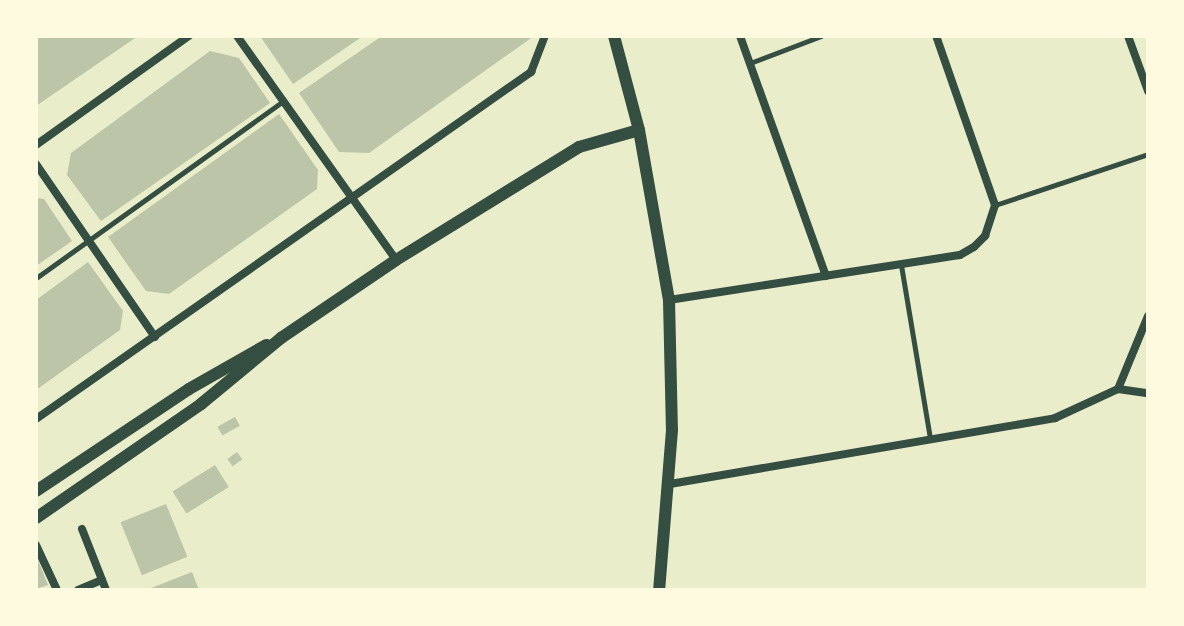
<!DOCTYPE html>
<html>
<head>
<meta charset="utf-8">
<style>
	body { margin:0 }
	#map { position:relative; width:1184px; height:626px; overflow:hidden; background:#e9edc9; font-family:"Alegreya Sans",sans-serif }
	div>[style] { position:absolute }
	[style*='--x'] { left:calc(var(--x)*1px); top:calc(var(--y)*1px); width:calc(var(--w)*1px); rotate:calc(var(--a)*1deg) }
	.building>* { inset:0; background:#bcc5a7; transform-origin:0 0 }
	.service>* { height:5px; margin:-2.5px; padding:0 2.5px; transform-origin:2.5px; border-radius:2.5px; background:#344e41 }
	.minor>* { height:8px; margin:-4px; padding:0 4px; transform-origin:4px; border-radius:4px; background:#344e41 }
	.tertiary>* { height:12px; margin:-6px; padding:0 6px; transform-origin:6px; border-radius:6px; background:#344e41 }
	span { translate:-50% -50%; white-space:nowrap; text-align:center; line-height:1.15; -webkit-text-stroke:6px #fefae0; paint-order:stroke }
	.frame { position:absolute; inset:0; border:38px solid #fefae0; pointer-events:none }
</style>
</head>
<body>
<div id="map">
	<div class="building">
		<i style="clip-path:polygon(36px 36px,138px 36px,36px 106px)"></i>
		<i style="clip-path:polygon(260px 36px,363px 36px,293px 84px)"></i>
		<i style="clip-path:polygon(382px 36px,534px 36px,369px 153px,339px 152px,299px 93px)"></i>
		<i style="clip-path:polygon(210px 51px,239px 58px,270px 103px,101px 221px,67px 175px,71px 153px)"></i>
		<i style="clip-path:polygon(279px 114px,318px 170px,317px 189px,169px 294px,146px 291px,108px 237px)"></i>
		<i style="clip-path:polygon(36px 198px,44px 199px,72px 241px,36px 266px)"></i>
		<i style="clip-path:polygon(88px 262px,123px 311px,120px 330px,36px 390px,36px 300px)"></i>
		<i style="left:235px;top:417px;width:10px;height:20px;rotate:61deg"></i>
		<i style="left:237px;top:452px;width:9px;height:12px;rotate:54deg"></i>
		<i style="left:215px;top:465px;width:26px;height:50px;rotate:58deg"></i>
		<i style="left:166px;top:504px;width:57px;height:49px;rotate:68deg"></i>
		<i style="clip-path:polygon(36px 555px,48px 585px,36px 589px)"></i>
		<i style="clip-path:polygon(192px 572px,199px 590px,146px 590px)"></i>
	</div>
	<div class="service">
		<i style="--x:750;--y:63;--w:76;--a:-20.8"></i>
		<i style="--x:995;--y:205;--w:161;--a:-18.4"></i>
		<i style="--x:901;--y:265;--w:176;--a:80.5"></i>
		<i style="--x:36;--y:278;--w:304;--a:-35.6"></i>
	</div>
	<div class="minor">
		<i style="--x:237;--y:36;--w:275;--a:54.6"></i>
		<i style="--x:740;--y:36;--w:255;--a:70.3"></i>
		<i style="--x:1128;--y:36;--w:59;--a:70"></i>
		<i style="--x:36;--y:145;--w:188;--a:-35.5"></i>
		<i style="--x:36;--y:164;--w:210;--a:55.5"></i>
		<i style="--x:669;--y:300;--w:294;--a:-8.8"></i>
		<i style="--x:960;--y:255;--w:16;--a:-30"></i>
		<i style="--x:974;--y:247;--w:16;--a:-45"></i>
		<i style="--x:985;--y:236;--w:33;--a:-72"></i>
		<i style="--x:995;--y:205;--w:179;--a:-109.2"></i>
		<i style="--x:1118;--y:389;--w:30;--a:8"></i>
		<i style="--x:36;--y:419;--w:605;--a:-35.03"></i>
		<i style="--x:531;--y:72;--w:39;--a:-69"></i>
		<i style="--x:670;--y:484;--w:391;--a:-9.7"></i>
		<i style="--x:1055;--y:418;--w:69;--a:-24.7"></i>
		<i style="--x:1118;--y:389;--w:79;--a:-67.7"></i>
		<i style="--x:82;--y:529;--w:66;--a:68.5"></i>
		<i style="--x:36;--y:545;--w:50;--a:65"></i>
		<i style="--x:78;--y:590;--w:26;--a:-23"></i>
	</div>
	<div class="tertiary">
		<i style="--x:614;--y:36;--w:97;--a:75.1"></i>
		<i style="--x:639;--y:130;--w:173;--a:80"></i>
		<i style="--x:669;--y:300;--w:130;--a:88.7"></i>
		<i style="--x:672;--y:430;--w:161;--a:94.6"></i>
		<i style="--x:36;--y:491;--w:184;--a:-33.7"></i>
		<i style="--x:189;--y:389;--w:89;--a:-29.7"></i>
		<i style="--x:36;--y:518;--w:201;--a:-34.6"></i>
		<i style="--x:201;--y:404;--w:104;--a:-39.5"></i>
		<i style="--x:281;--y:338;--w:139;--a:-34.1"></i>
		<i style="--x:396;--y:260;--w:215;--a:-31.7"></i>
		<i style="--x:579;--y:147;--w:62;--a:-15.8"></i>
	</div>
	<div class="frame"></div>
</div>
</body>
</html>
